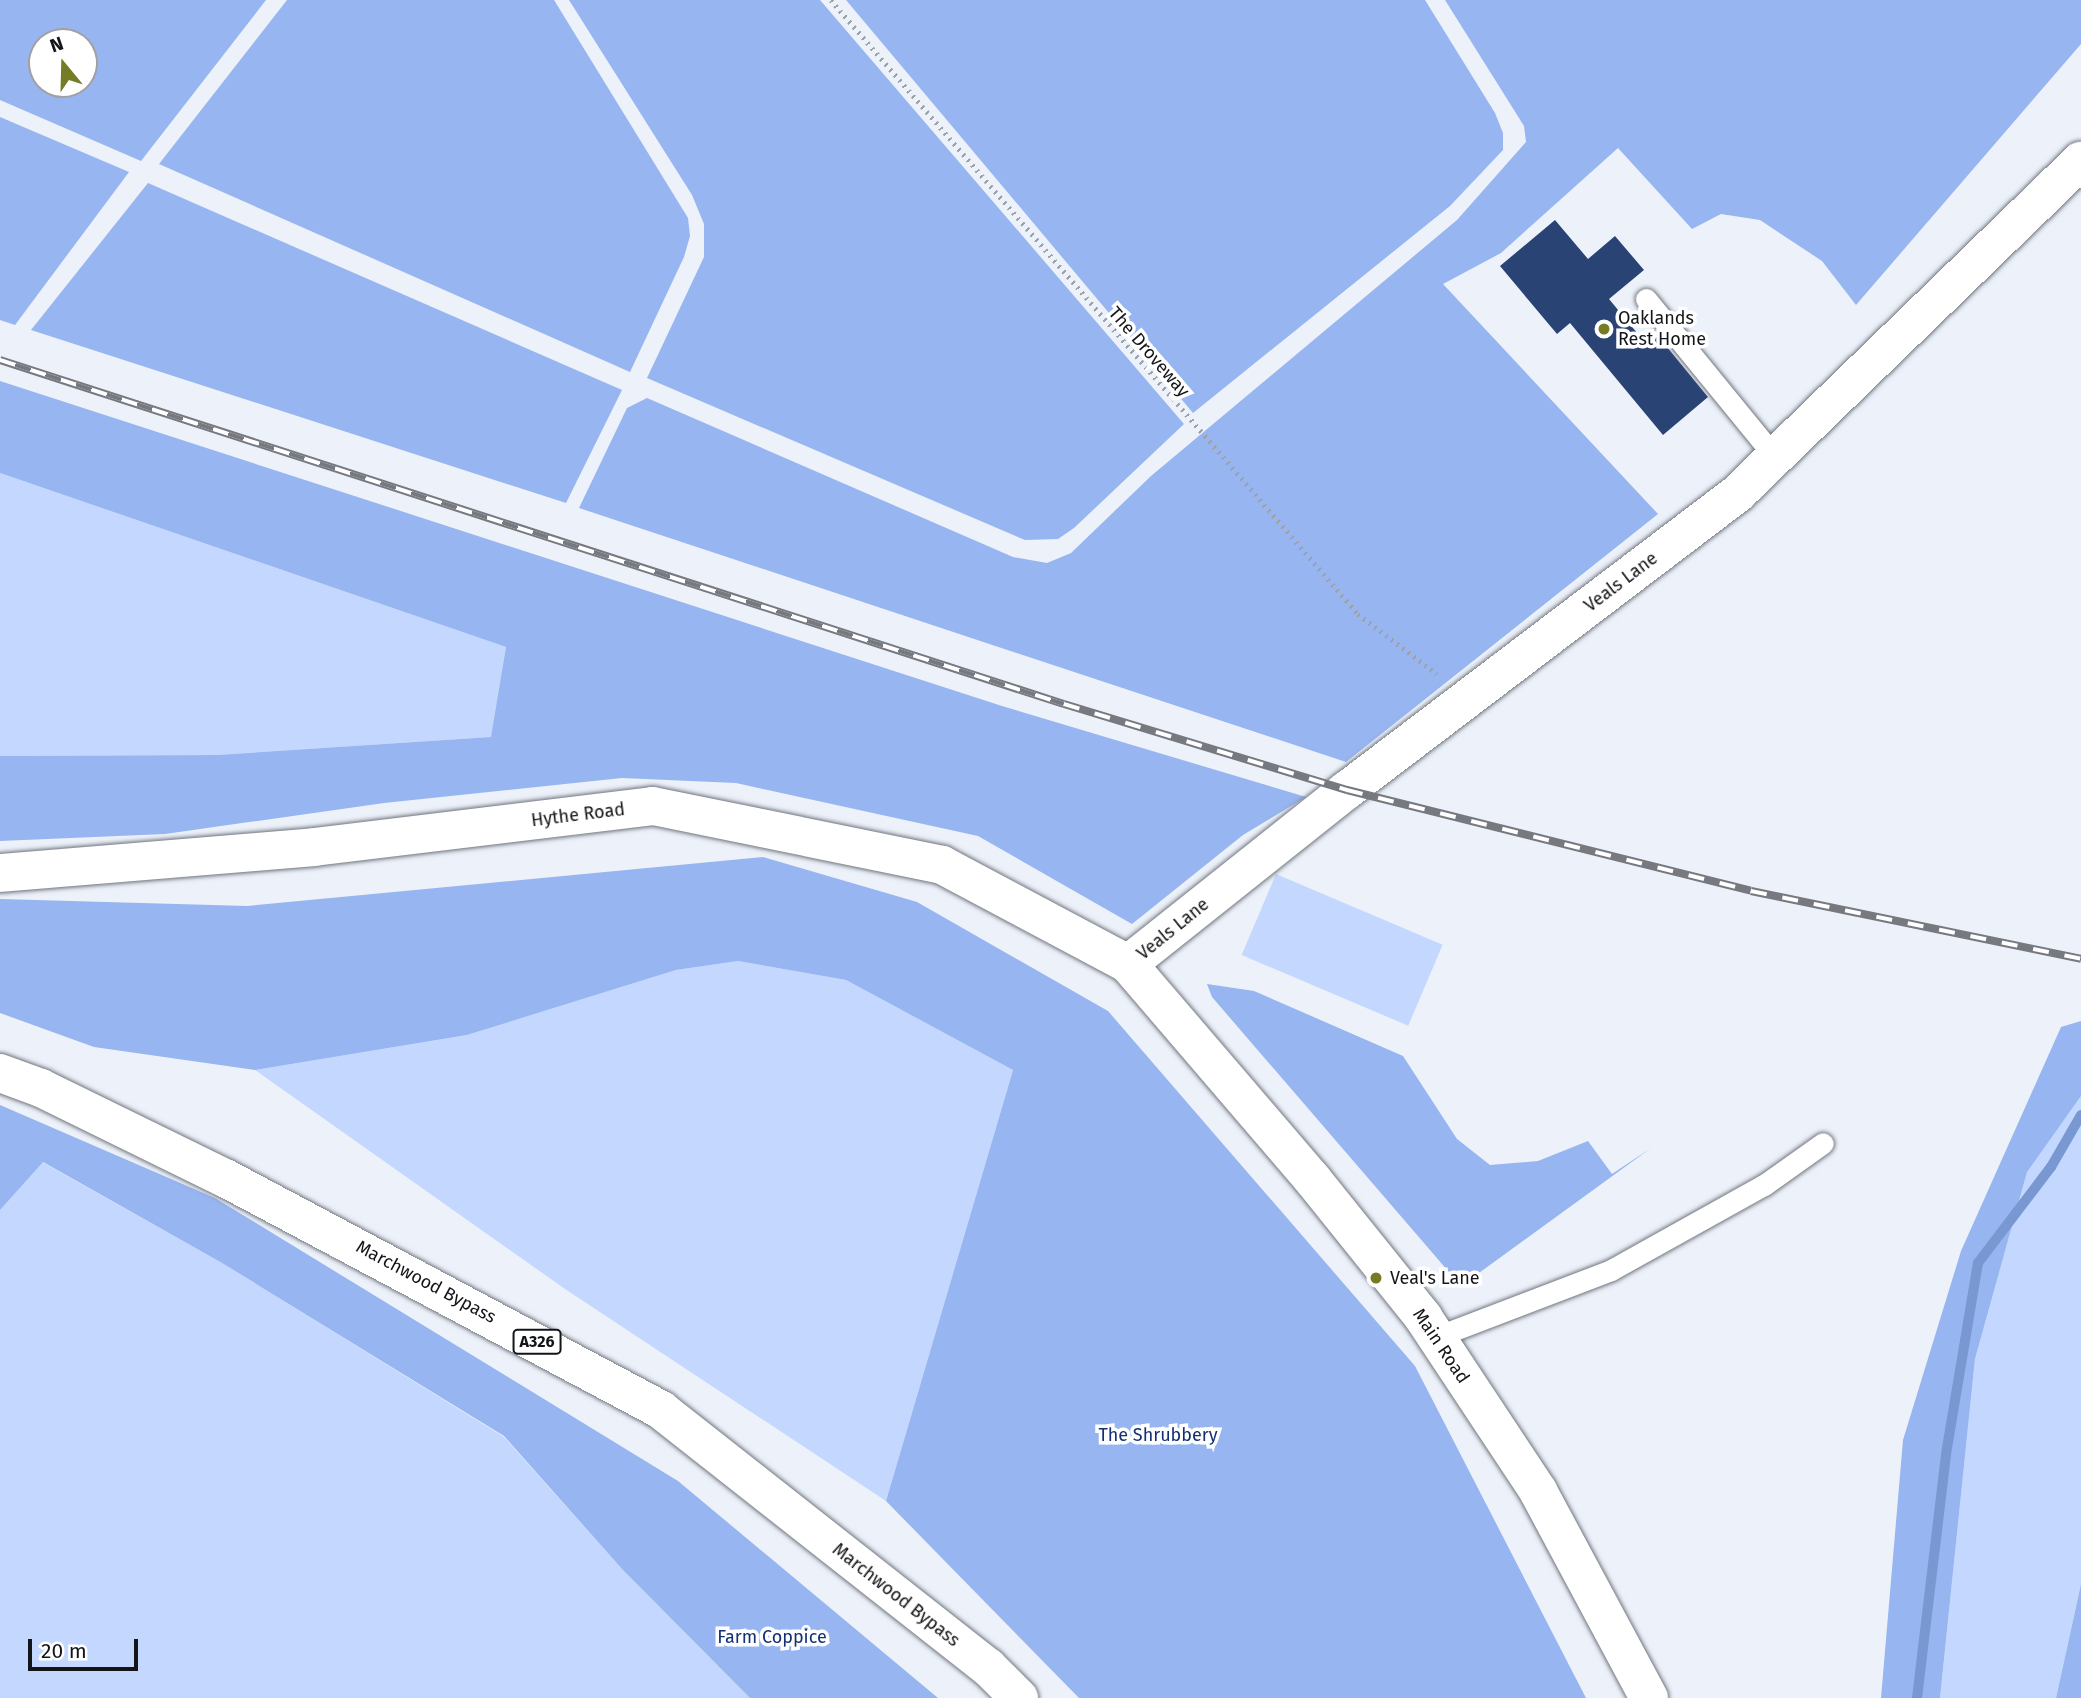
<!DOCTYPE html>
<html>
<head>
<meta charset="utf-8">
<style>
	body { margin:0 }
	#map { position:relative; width:2081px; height:1698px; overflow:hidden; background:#ecf1fa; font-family:"Fira Sans",sans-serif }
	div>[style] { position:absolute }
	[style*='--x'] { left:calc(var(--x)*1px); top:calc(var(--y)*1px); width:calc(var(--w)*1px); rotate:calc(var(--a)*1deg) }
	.green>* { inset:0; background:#c4d8ff; transform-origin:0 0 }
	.forest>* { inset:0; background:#97b5f0 }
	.stream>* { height:10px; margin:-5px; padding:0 5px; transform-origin:5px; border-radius:5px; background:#7997d0 }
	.building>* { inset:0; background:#2a4375 }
	.path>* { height:4.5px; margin-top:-2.25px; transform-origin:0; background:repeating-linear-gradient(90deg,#9da1a8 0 2px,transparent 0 7px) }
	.roads { filter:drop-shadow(0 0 2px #71767e) drop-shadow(0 0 2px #71767e) }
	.lane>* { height:21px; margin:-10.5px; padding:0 10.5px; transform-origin:10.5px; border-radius:10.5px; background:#fff }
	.street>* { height:38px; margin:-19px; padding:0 19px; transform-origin:19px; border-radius:19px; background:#fff }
	.secondary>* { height:38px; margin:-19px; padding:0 19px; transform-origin:19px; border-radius:19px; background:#fff }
	.primary>* { height:38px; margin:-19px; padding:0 19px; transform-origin:19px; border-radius:19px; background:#fff }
	.rail>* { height:8px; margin-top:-4px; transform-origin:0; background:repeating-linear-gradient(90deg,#fff 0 16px,#76797f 0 32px); box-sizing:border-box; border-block:2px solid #76797f }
	.dots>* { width:19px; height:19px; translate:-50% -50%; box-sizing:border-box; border:4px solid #fff; border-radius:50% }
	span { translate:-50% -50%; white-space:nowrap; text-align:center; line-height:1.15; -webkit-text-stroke:7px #fff; paint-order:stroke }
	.shield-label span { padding:2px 5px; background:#fff; border:2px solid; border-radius:5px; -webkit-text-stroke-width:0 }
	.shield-label { font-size:16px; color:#131518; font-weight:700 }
	.poi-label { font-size:18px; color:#131518 }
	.left { translate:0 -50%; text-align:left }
	.street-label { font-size:18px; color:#131518 }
	.park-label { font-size:18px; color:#123073 }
	.north { position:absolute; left:28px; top:28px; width:70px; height:70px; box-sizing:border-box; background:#fff; border:2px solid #a1a1a3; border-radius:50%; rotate:341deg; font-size:19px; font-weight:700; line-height:28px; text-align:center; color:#131518 }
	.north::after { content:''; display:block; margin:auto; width:24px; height:32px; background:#767c26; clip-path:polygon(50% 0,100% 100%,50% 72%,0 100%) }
	.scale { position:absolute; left:28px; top:1639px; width:110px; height:32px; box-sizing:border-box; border:4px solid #131518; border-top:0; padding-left:9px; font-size:21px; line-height:24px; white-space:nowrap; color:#131518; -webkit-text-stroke:5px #fff; paint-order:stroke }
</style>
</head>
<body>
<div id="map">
	<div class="green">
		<i style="clip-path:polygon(0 473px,506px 647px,492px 737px,217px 755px,0 756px)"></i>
		<i style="left:1276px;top:874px;width:181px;height:88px;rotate:23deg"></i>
		<i style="clip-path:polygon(738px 961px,846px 980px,1013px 1070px,886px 1501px,565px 1289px,255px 1070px,467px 1035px,676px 970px)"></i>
		<i style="clip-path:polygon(2081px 1096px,2081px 1584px,2056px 1698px,1940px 1698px,1975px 1359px,2027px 1171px)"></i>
		<i style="clip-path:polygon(42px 1162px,222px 1263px,504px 1437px,622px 1569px,750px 1698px,0 1698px,0 1210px)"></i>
	</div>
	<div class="forest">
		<i style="clip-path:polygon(evenodd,0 0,266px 0,141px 161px,0 100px,0 0,42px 42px,84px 42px,84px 84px,42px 84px,42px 42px)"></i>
		<i style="clip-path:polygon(287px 0,554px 0,688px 218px,690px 236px,684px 257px,630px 372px,159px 164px)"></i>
		<i style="clip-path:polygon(569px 0,820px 0,1184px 424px,1074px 528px,1058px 539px,1025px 540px,647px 378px,704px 257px,704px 224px,692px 195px)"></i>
		<i style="clip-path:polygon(846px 0,1425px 0,1495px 113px,1503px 133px,1503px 150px,1450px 206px,1193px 413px)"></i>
		<i style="clip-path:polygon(1445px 0,2081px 0,2081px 44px,1856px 305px,1822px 261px,1760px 220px,1721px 214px,1692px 229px,1618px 148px,1501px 253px,1443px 284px,1658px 514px,1346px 762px,579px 508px,627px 408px,647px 398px,1013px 557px,1047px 563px,1071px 553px,1151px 476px,1457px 220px,1526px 142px,1524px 126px)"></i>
		<i style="clip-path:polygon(0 117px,129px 172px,15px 325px,0 320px)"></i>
		<i style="clip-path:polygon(148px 183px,622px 390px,566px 503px,31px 330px)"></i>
		<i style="clip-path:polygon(0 381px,1002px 706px,1306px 797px,1243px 835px,1132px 924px,978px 836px,736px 783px,622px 778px,384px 803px,165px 834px,0 841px,0 756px,217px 755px,491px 737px,506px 647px,0 473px)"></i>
		<i style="clip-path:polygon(763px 857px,917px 902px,1108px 1011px,1415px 1366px,1586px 1698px,1079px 1698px,886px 1501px,1013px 1070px,846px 980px,738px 961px,676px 970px,467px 1035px,255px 1070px,94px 1047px,0 1013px,0 899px,247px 906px)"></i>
		<i style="clip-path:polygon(1207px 984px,1254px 991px,1403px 1056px,1457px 1139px,1490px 1165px,1538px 1161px,1588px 1141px,1612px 1174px,1651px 1148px,1461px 1286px,1212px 997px)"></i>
		<i style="clip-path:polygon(2081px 1021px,2081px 1096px,2027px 1172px,1975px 1359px,1940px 1698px,1881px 1698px,1903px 1440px,1961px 1251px,2061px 1027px)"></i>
		<i style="clip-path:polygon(0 1105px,215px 1198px,678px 1481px,938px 1698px,750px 1698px,622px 1569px,504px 1436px,222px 1263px,43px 1162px,0 1210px)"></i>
		<i style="clip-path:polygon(2081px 1584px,2081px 1698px,2056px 1698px)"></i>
	</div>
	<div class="stream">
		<i style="--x:1917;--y:1698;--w:246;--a:-83.2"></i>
		<i style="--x:1946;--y:1454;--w:194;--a:-80.5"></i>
		<i style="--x:1978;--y:1263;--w:121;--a:-52.8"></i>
		<i style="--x:2051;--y:1167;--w:60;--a:-60"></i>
	</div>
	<div class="building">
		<i style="clip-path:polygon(1555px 220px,1588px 259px,1615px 236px,1644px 270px,1609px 299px,1647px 345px,1658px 336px,1708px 397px,1663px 435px,1570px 323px,1557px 334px,1500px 266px)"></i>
	</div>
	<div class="path">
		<i style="--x:831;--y:0;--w:809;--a:49.36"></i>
		<i style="--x:1358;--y:614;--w:99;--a:37.2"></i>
	</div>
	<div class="roads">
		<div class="lane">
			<i style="--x:1646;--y:299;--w:204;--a:50.8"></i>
			<i style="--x:1436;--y:1337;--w:187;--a:-20.9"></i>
			<i style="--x:1611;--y:1270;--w:175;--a:-29.1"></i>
			<i style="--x:1764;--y:1185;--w:72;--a:-35.4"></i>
		</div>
		<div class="street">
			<i style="--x:1128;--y:964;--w:280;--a:-38.5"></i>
			<i style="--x:1347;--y:790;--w:492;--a:-37.2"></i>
			<i style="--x:1739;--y:492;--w:476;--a:-44.1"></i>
		</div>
		<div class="secondary">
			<i style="--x:0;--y:873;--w:315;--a:-4.7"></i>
			<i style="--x:314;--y:847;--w:341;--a:-6.9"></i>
			<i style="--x:653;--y:806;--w:295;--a:11.5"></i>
			<i style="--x:942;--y:865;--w:211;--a:28"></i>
			<i style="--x:1128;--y:964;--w:284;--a:49.4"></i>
			<i style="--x:1313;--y:1180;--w:176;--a:51.2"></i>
			<i style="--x:1423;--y:1317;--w:209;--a:56.5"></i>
			<i style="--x:1538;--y:1491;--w:235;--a:61.8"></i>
		</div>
		<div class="primary">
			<i style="--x:0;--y:1073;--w:44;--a:20.1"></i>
			<i style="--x:41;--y:1088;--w:207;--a:26.1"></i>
			<i style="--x:227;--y:1179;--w:492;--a:28"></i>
			<i style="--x:661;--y:1410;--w:416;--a:38.2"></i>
			<i style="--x:988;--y:1667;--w:44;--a:45"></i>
		</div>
	</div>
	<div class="rail">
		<i style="--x:0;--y:360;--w:1118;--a:17.92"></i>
		<i style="--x:1064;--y:704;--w:296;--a:16.9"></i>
		<i style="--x:1347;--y:790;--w:416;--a:14"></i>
		<i style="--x:1751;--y:891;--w:337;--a:11.6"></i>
	</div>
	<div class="dots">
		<i style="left:1604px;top:329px;background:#767c26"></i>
		<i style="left:1376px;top:1278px;background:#767c26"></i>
	</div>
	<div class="shield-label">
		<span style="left:537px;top:1342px">A326</span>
	</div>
	<div class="poi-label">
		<span class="left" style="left:1618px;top:329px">Oaklands<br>Rest Home</span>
		<span class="left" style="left:1390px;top:1278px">Veal's Lane</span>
	</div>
	<div class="street-label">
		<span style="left:1149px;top:352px;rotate:49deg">The Droveway</span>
		<span style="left:1621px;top:582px;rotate:-37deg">Veals Lane</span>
		<span style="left:578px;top:815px;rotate:-7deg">Hythe Road</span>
		<span style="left:1173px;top:929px;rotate:-39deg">Veals Lane</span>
		<span style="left:426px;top:1282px;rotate:28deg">Marchwood Bypass</span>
		<span style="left:1441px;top:1346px;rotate:56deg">Main Road</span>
		<span style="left:896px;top:1595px;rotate:38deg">Marchwood Bypass</span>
	</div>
	<div class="park-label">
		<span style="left:1158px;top:1435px">The Shrubbery</span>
		<span style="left:772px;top:1637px">Farm Coppice</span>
	</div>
	<div class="north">N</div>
	<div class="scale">20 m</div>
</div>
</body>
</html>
